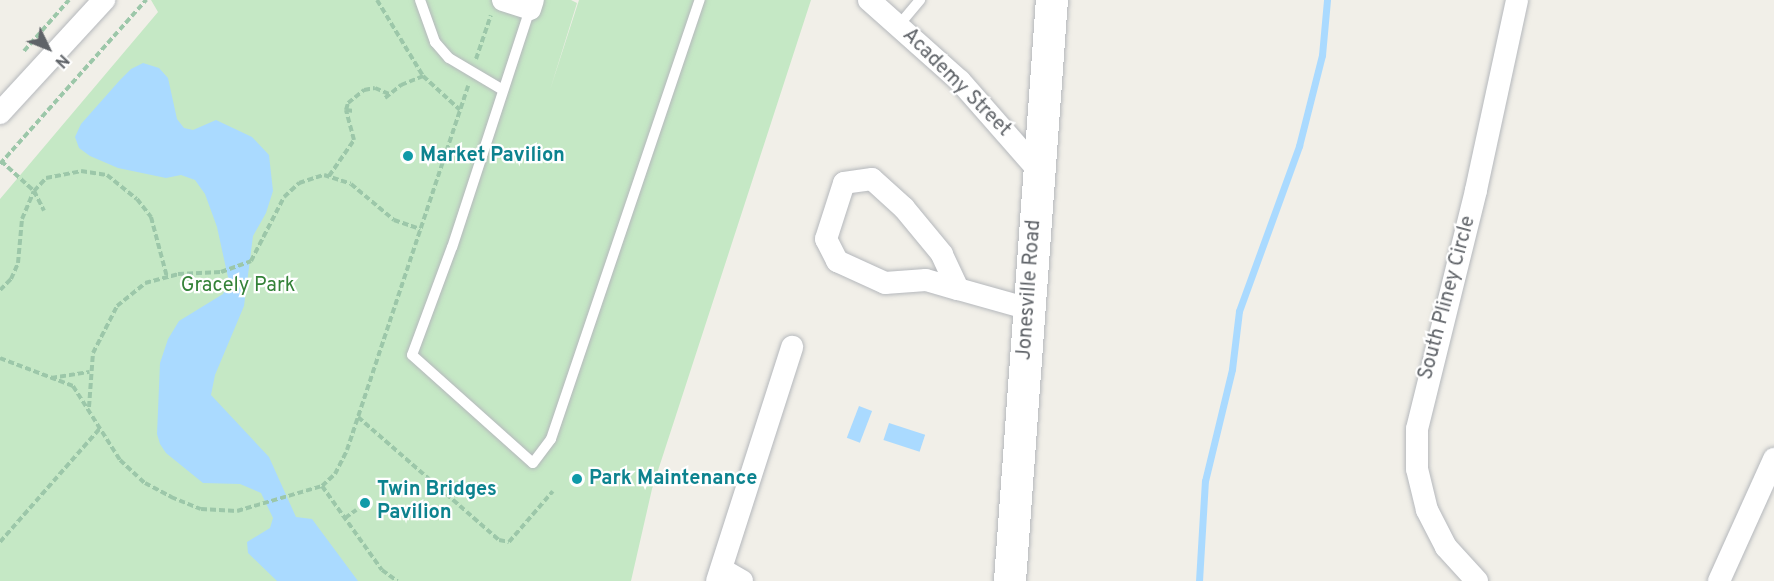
<!DOCTYPE html>
<html>
<head>
<meta charset="utf-8">
<style>
	body { margin:0 }
	#map { position:relative; width:1774px; height:581px; overflow:hidden; background:#f1efe8; font-family:Overpass,sans-serif }
	div>[style] { position:absolute }
	[style*='--x'] { left:calc(var(--x)*1px); top:calc(var(--y)*1px); width:calc(var(--w)*1px); rotate:calc(var(--a)*1deg) }
	.green>* { inset:0; background:#c5e8c5 }
	.water>* { inset:0; background:#aadaff; transform-origin:0 0 }
	.stream>* { height:7px; margin:-3.5px; padding:0 3.5px; transform-origin:3.5px; border-radius:3.5px; background:#aadaff }
	.path>* { height:4px; margin-top:-2px; transform-origin:0; background:repeating-linear-gradient(90deg,#9cc7a9 0 6px,transparent 0 9px) }
	.roads { filter:drop-shadow(0 0 2px #b5b8bc) drop-shadow(0 0 2px #b5b8bc) }
	.lane>* { height:10px; margin:-5px; padding:0 5px; transform-origin:5px; border-radius:5px; background:#fff }
	.street>* { height:22px; margin:-11px; padding:0 11px; transform-origin:11px; border-radius:11px; background:#fff }
	.secondary>* { height:32px; margin:-16px; padding:0 16px; transform-origin:16px; border-radius:16px; background:#fff }
	.dots>* { width:16px; height:16px; translate:-50% -50%; box-sizing:border-box; border:3px solid #fff; border-radius:50% }
	span { translate:-50% -50%; white-space:nowrap; text-align:center; line-height:1.15; -webkit-text-stroke:4.5px #fff; paint-order:stroke }
	.street-label { font-size:20px; color:#5f6368 }
	.culture-label { font-size:20px; color:#0d838f; font-weight:700 }
	.left { translate:0 -50%; text-align:left }
	.park-label { font-size:20px; color:#348238 }
	.north { position:absolute; left:18px; top:18px; width:60px; height:60px; -webkit-text-stroke:4px #fff; paint-order:stroke; rotate:133deg; font-size:16px; font-weight:700; line-height:24px; text-align:center; color:#5f6368 }
	.north::after { content:''; display:block; margin:auto; width:21px; height:27px; background:#5f6368; clip-path:polygon(50% 0,100% 100%,50% 72%,0 100%) }
</style>
</head>
<body>
<div id="map">
	<div class="green">
		<i style="clip-path:polygon(151px 0,571px 0,577px 3px,550px 90px,579px 0,811px 0,652px 489px,631px 581px,0 581px,0 199px,158px 12px)"></i>
	</div>
	<div class="water">
		<i style="clip-path:polygon(143px 63px,159px 68px,168px 78px,177px 119px,184px 128px,193px 130px,216px 120px,252px 137px,269px 155px,273px 191px,266px 213px,253px 236px,244px 306px,215px 375px,211px 395px,269px 457px,296px 517px,312px 519px,358px 581px,277px 581px,248px 553px,247px 542px,270px 528px,273px 518px,261px 493px,240px 484px,203px 483px,166px 453px,160px 444px,157px 434px,160px 363px,168px 339px,179px 321px,223px 294px,229px 282px,217px 227px,205px 194px,195px 180px,181px 175px,166px 178px,118px 168px,90px 156px,79px 148px,75px 137px,81px 124px,120px 80px,131px 69px)"></i>
		<i style="left:859px;top:406px;width:14px;height:34px;rotate:21deg"></i>
		<i style="left:889px;top:423px;width:38px;height:18px;rotate:18deg"></i>
	</div>
	<div class="stream">
		<i style="--x:1199;--y:581;--w:100;--a:-86.6"></i>
		<i style="--x:1205;--y:481;--w:115;--a:-76.4"></i>
		<i style="--x:1232;--y:369;--w:58;--a:-83.1"></i>
		<i style="--x:1239;--y:311;--w:176;--a:-70"></i>
		<i style="--x:1299;--y:146;--w:94;--a:-75.8"></i>
		<i style="--x:1322;--y:55;--w:55;--a:-84.8"></i>
	</div>
	<div class="path">
		<i style="--x:377;--y:0;--w:89;--a:58.8"></i>
		<i style="--x:423;--y:76;--w:50;--a:42.6"></i>
		<i style="--x:24;--y:51;--w:68;--a:-48.6"></i>
		<i style="--x:476;--y:59;--w:46;--a:-71.2"></i>
		<i style="--x:385;--y:98;--w:21;--a:-39"></i>
		<i style="--x:401;--y:85;--w:24;--a:-22"></i>
		<i style="--x:346;--y:110;--w:8;--a:7"></i>
		<i style="--x:1;--y:161;--w:45;--a:42.3"></i>
		<i style="--x:34;--y:191;--w:22;--a:63"></i>
		<i style="--x:0;--y:164;--w:220;--a:-48.3"></i>
		<i style="--x:329;--y:176;--w:44;--a:-55.2"></i>
		<i style="--x:354;--y:140;--w:31;--a:-105"></i>
		<i style="--x:346;--y:110;--w:7;--a:-74"></i>
		<i style="--x:348;--y:103;--w:21;--a:-39"></i>
		<i style="--x:364;--y:90;--w:11;--a:-10"></i>
		<i style="--x:375;--y:88;--w:15;--a:23"></i>
		<i style="--x:0;--y:290;--w:16;--a:-45"></i>
		<i style="--x:11;--y:279;--w:17;--a:-66"></i>
		<i style="--x:18;--y:263;--w:44;--a:-84.8"></i>
		<i style="--x:22;--y:219;--w:30;--a:-67"></i>
		<i style="--x:34;--y:191;--w:18;--a:-47"></i>
		<i style="--x:46;--y:178;--w:36;--a:-11"></i>
		<i style="--x:81;--y:171;--w:26;--a:9"></i>
		<i style="--x:107;--y:175;--w:38;--a:39"></i>
		<i style="--x:137;--y:199;--w:23;--a:52"></i>
		<i style="--x:151;--y:217;--w:62;--a:75.1"></i>
		<i style="--x:0;--y:358;--w:78;--a:21"></i>
		<i style="--x:73;--y:386;--w:88;--a:57.6"></i>
		<i style="--x:120;--y:460;--w:34;--a:43"></i>
		<i style="--x:145;--y:483;--w:30;--a:28"></i>
		<i style="--x:171;--y:497;--w:32;--a:22"></i>
		<i style="--x:201;--y:509;--w:36;--a:3"></i>
		<i style="--x:237;--y:511;--w:89;--a:-16.4"></i>
		<i style="--x:322;--y:486;--w:18;--a:-43"></i>
		<i style="--x:335;--y:474;--w:27;--a:-63"></i>
		<i style="--x:347;--y:450;--w:384;--a:-71.6"></i>
		<i style="--x:51;--y:378;--w:39;--a:-9"></i>
		<i style="--x:89;--y:407;--w:54;--a:-85.8"></i>
		<i style="--x:93;--y:353;--w:53;--a:-62.9"></i>
		<i style="--x:117;--y:306;--w:36;--a:-39"></i>
		<i style="--x:145;--y:283;--w:34;--a:-15"></i>
		<i style="--x:178;--y:274;--w:43;--a:-2.7"></i>
		<i style="--x:221;--y:272;--w:32;--a:-20"></i>
		<i style="--x:251;--y:261;--w:72;--a:-62.7"></i>
		<i style="--x:284;--y:197;--w:21;--a:-43"></i>
		<i style="--x:299;--y:183;--w:26;--a:-18"></i>
		<i style="--x:324;--y:175;--w:28;--a:18"></i>
		<i style="--x:351;--y:184;--w:56;--a:39.9"></i>
		<i style="--x:394;--y:220;--w:28;--a:19"></i>
		<i style="--x:358;--y:417;--w:187;--a:41.1"></i>
		<i style="--x:499;--y:540;--w:10;--a:11"></i>
		<i style="--x:509;--y:542;--w:67;--a:-49.2"></i>
		<i style="--x:322;--y:486;--w:103;--a:54.5"></i>
		<i style="--x:382;--y:570;--w:19;--a:36"></i>
		<i style="--x:345;--y:518;--w:14;--a:-36"></i>
		<i style="--x:0;--y:542;--w:152;--a:-48.7"></i>
	</div>
	<div class="roads">
		<div class="lane">
			<i style="--x:420;--y:0;--w:45;--a:70.3"></i>
			<i style="--x:435;--y:42;--w:21;--a:49"></i>
			<i style="--x:449;--y:58;--w:63;--a:30.7"></i>
			<i style="--x:530;--y:9;--w:250;--a:108.1"></i>
			<i style="--x:452;--y:247;--w:115;--a:110.3"></i>
			<i style="--x:412;--y:355;--w:162;--a:41.8"></i>
			<i style="--x:533;--y:463;--w:30;--a:-53"></i>
			<i style="--x:551;--y:439;--w:464;--a:-71.3"></i>
			<i style="--x:899;--y:25;--w:33;--a:-50"></i>
		</div>
		<div class="street">
			<i style="--x:503;--y:0;--w:28;--a:18"></i>
			<i style="--x:530;--y:9;--w:9;--a:-72"></i>
			<i style="--x:869;--y:0;--w:122;--a:41.7"></i>
			<i style="--x:960;--y:81;--w:120;--a:48.7"></i>
			<i style="--x:0;--y:113;--w:154;--a:-47.4"></i>
			<i style="--x:958;--y:289;--w:38;--a:-115"></i>
			<i style="--x:942;--y:254;--w:60;--a:-129.6"></i>
			<i style="--x:904;--y:208;--w:43;--a:-137.8"></i>
			<i style="--x:872;--y:179;--w:28;--a:172"></i>
			<i style="--x:844;--y:183;--w:59;--a:107.8"></i>
			<i style="--x:826;--y:239;--w:25;--a:63"></i>
			<i style="--x:837;--y:261;--w:53;--a:24.6"></i>
			<i style="--x:885;--y:283;--w:41;--a:-4.2"></i>
			<i style="--x:926;--y:280;--w:33;--a:16"></i>
			<i style="--x:958;--y:289;--w:74;--a:15.7"></i>
			<i style="--x:723;--y:570;--w:22;--a:30"></i>
			<i style="--x:717;--y:581;--w:246;--a:-72.2"></i>
			<i style="--x:1477;--y:581;--w:46;--a:-132.4"></i>
			<i style="--x:1446;--y:547;--w:42;--a:-117.2"></i>
			<i style="--x:1427;--y:510;--w:42;--a:-103.7"></i>
			<i style="--x:1417;--y:469;--w:40;--a:-90"></i>
			<i style="--x:1417;--y:429;--w:246;--a:-76.1"></i>
			<i style="--x:1476;--y:190;--w:194;--a:-77.8"></i>
			<i style="--x:1719;--y:581;--w:134;--a:-65.7"></i>
		</div>
		<div class="secondary">
			<i style="--x:1010;--y:581;--w:583;--a:-85.87"></i>
		</div>
	</div>
	<div class="dots">
		<i style="left:408px;top:156px;background:#0f9aa8"></i>
		<i style="left:577px;top:479px;background:#0f9aa8"></i>
		<i style="left:365px;top:503px;background:#0f9aa8"></i>
	</div>
	<div class="street-label">
		<span style="left:956px;top:83px;rotate:45deg">Academy Street</span>
		<span style="left:1030px;top:290px;rotate:-86deg">Jonesville Road</span>
		<span style="left:1448px;top:298px;rotate:-75deg">South Pliney Circle</span>
	</div>
	<div class="culture-label">
		<span class="left" style="left:420px;top:156px">Market Pavilion</span>
		<span class="left" style="left:589px;top:479px">Park Maintenance</span>
		<span class="left" style="left:377px;top:502px">Twin Bridges<br>Pavilion</span>
	</div>
	<div class="park-label">
		<span style="left:238px;top:286px">Gracely Park</span>
	</div>
	<div class="north">N</div>
</div>
</body>
</html>
